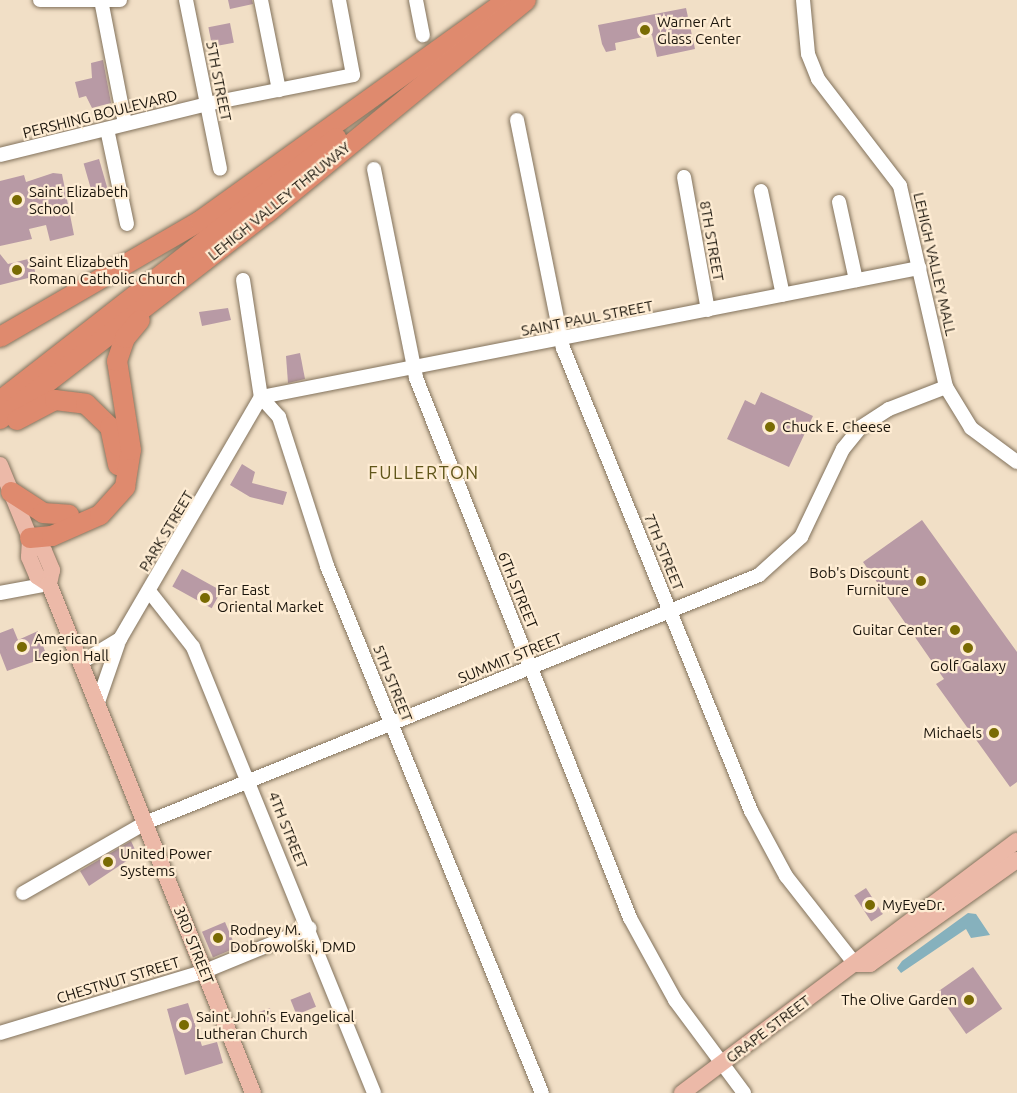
<!DOCTYPE html>
<html>
<head>
<meta charset="utf-8">
<style>
	body { margin:0 }
	#map { position:relative; width:1017px; height:1093px; overflow:hidden; background:#f1dfc6; font-family:Ubuntu,sans-serif }
	div>[style] { position:absolute }
	[style*='--x'] { left:calc(var(--x)*1px); top:calc(var(--y)*1px); width:calc(var(--w)*1px); rotate:calc(var(--a)*1deg) }
	.water>* { inset:0; background:#86b1bd }
	.building>* { inset:0; background:#b89aa5; transform-origin:0 0 }
	.roads { filter:drop-shadow(0 0 2px #82725c) drop-shadow(0 0 2px #82725c) }
	.minor>* { height:14px; margin:-7px; padding:0 7px; transform-origin:7px; border-radius:7px; background:#fff }
	.major>* { height:16px; margin:-8px; padding:0 8px; transform-origin:8px; border-radius:8px; background:#ecb9a8 }
	.highway>* { height:20px; margin:-10px; padding:0 10px; transform-origin:10px; border-radius:10px; background:#df8a6e }
	.dots>* { width:16px; height:16px; translate:-50% -50%; box-sizing:border-box; border:3px solid #feecd3; border-radius:50% }
	span { translate:-50% -50%; white-space:nowrap; text-align:center; line-height:1.15; -webkit-text-stroke:4.5px #feecd3; paint-order:stroke }
	.poi-label { font-size:15px; color:#1b150c }
	.left { translate:0 -50%; text-align:left }
	.right { translate:-100% -50%; text-align:right }
	.street-label { font-size:15px; color:#1b150c }
	.quarter-label { font-size:18px; color:#60561a; letter-spacing:1.5px }
</style>
</head>
<body>
<div id="map">
	<div class="water">
		<i style="clip-path:polygon(968px 913px,976px 914px,990px 935px,971px 938px,966px 929px,901px 973px,897px 968px,902px 961px)"></i>
	</div>
	<div class="building">
		<i style="clip-path:polygon(228px 0,252px 0,253px 4px,230px 9px)"></i>
		<i style="clip-path:polygon(686px 8px,695px 49px,657px 57px,652px 35px,615px 43px,616px 50px,606px 52px,602px 44px,598px 25px)"></i>
		<i style="left:230px;top:23px;width:20px;height:22px;rotate:79deg"></i>
		<i style="clip-path:polygon(103px 60px,111px 103px,92px 108px,86px 96px,79px 98px,75px 82px,92px 78px,91px 63px)"></i>
		<i style="left:99px;top:159px;width:32px;height:16px;rotate:74deg"></i>
		<i style="clip-path:polygon(53px 173px,62px 174px,74px 235px,50px 241px,46px 225px,29px 229px,32px 239px,0 246px,0 181px,24px 175px,26px 182px)"></i>
		<i style="clip-path:polygon(0 254px,8px 264px,32px 258px,36px 276px,0 285px)"></i>
		<i style="clip-path:polygon(228px 308px,231px 320px,202px 326px,199px 312px)"></i>
		<i style="clip-path:polygon(300px 353px,305px 379px,288px 383px,286px 356px)"></i>
		<i style="clip-path:polygon(761px 392px,813px 416px,789px 467px,727px 439px,745px 400px,755px 405px)"></i>
		<i style="clip-path:polygon(242px 464px,255px 472px,252px 483px,287px 492px,283px 505px,250px 497px,230px 485px)"></i>
		<i style="clip-path:polygon(922px 520px,1017px 652px,1017px 782px,1010px 787px,936px 684px,944px 679px,863px 562px)"></i>
		<i style="left:182px;top:569px;width:45px;height:20px;rotate:29deg"></i>
		<i style="clip-path:polygon(13px 628px,18px 640px,38px 631px,47px 657px,7px 671px,0 653px,0 633px)"></i>
		<i style="clip-path:polygon(131px 841px,137px 854px,89px 886px,80px 871px)"></i>
		<i style="left:866px;top:888px;width:31px;height:14px;rotate:57deg"></i>
		<i style="left:225px;top:922px;width:28px;height:25px;rotate:67deg"></i>
		<i style="left:973px;top:967px;width:51px;height:44px;rotate:55deg"></i>
		<i style="left:310px;top:992px;width:16px;height:21px;rotate:68deg"></i>
		<i style="clip-path:polygon(188px 1003px,202px 1046px,217px 1042px,223px 1063px,185px 1075px,167px 1009px)"></i>
		<i style="clip-path:polygon(270px 1008px,274px 1021px,251px 1024px,249px 1016px)"></i>
	</div>
	<div class="roads">
		<div class="minor">
			<i style="--x:40;--y:0;--w:80;--a:0"></i>
			<i style="--x:101;--y:0;--w:126;--a:79"></i>
			<i style="--x:186;--y:0;--w:172;--a:78.6"></i>
			<i style="--x:261;--y:0;--w:92;--a:78.7"></i>
			<i style="--x:416;--y:0;--w:36;--a:79"></i>
			<i style="--x:803;--y:0;--w:54;--a:84.7"></i>
			<i style="--x:808;--y:54;--w:27;--a:68"></i>
			<i style="--x:818;--y:79;--w:135;--a:52.5"></i>
			<i style="--x:900;--y:186;--w:206;--a:77.1"></i>
			<i style="--x:946;--y:387;--w:48;--a:58.6"></i>
			<i style="--x:971;--y:428;--w:57;--a:36.5"></i>
			<i style="--x:517;--y:120;--w:233;--a:78.6"></i>
			<i style="--x:563;--y:348;--w:500;--a:67.9"></i>
			<i style="--x:751;--y:811;--w:74;--a:61.7"></i>
			<i style="--x:786;--y:876;--w:112;--a:51.9"></i>
			<i style="--x:107;--y:129;--w:97;--a:78.1"></i>
			<i style="--x:0;--y:155;--w:213;--a:-13.8"></i>
			<i style="--x:207;--y:104;--w:149;--a:-11.2"></i>
			<i style="--x:353;--y:75;--w:76;--a:-100.6"></i>
			<i style="--x:374;--y:169;--w:213;--a:78.6"></i>
			<i style="--x:416;--y:378;--w:581;--a:68.38"></i>
			<i style="--x:630;--y:918;--w:94;--a:61.2"></i>
			<i style="--x:675;--y:1000;--w:116;--a:53.4"></i>
			<i style="--x:684;--y:177;--w:135;--a:79.8"></i>
			<i style="--x:761;--y:191;--w:106;--a:78.1"></i>
			<i style="--x:839;--y:202;--w:80;--a:77.7"></i>
			<i style="--x:243;--y:280;--w:118;--a:81.3"></i>
			<i style="--x:261;--y:397;--w:27;--a:48"></i>
			<i style="--x:279;--y:417;--w:157;--a:72.1"></i>
			<i style="--x:327;--y:566;--w:569;--a:67.81"></i>
			<i style="--x:261;--y:397;--w:671;--a:-11.09"></i>
			<i style="--x:149;--y:591;--w:71;--a:51.8"></i>
			<i style="--x:193;--y:647;--w:481;--a:67.9"></i>
			<i style="--x:0;--y:593;--w:50;--a:-10.4"></i>
			<i style="--x:80;--y:663;--w:47;--a:-31"></i>
			<i style="--x:120;--y:639;--w:280;--a:-59.8"></i>
			<i style="--x:97;--y:705;--w:65;--a:-71"></i>
			<i style="--x:23;--y:893;--w:141;--a:-29.8"></i>
			<i style="--x:145;--y:823;--w:662;--a:-21.99"></i>
			<i style="--x:759;--y:575;--w:57;--a:-42.1"></i>
			<i style="--x:801;--y:537;--w:98;--a:-64.5"></i>
			<i style="--x:843;--y:449;--w:28;--a:-51"></i>
			<i style="--x:861;--y:427;--w:33;--a:-33"></i>
			<i style="--x:889;--y:409;--w:61;--a:-21.1"></i>
			<i style="--x:0;--y:1033;--w:214;--a:-16.8"></i>
			<i style="--x:205;--y:971;--w:113;--a:-22.3"></i>
		</div>
		<div class="major">
			<i style="--x:0;--y:465;--w:79;--a:67.7"></i>
			<i style="--x:30;--y:538;--w:19;--a:93"></i>
			<i style="--x:29;--y:557;--w:21;--a:67"></i>
			<i style="--x:37;--y:576;--w:14;--a:34"></i>
			<i style="--x:30;--y:538;--w:19;--a:43"></i>
			<i style="--x:44;--y:551;--w:21;--a:67"></i>
			<i style="--x:52;--y:570;--w:14;--a:102"></i>
			<i style="--x:49;--y:584;--w:548;--a:68.16"></i>
			<i style="--x:855;--y:964;--w:15;--a:0"></i>
			<i style="--x:870;--y:964;--w:180;--a:-35.3"></i>
			<i style="--x:682;--y:1093;--w:419;--a:-37"></i>
		</div>
		<div class="highway">
			<i style="--x:0;--y:337;--w:231;--a:-30.1"></i>
			<i style="--x:200;--y:221;--w:372;--a:-35.7"></i>
			<i style="--x:0;--y:401;--w:427;--a:-38"></i>
			<i style="--x:0;--y:419;--w:337;--a:-37.7"></i>
			<i style="--x:267;--y:213;--w:335;--a:-39.4"></i>
			<i style="--x:17;--y:420;--w:43;--a:-27.8"></i>
			<i style="--x:55;--y:400;--w:31;--a:7"></i>
			<i style="--x:86;--y:404;--w:33;--a:44"></i>
			<i style="--x:110;--y:427;--w:39;--a:78"></i>
			<i style="--x:11;--y:492;--w:38;--a:33"></i>
			<i style="--x:43;--y:513;--w:26;--a:4"></i>
			<i style="--x:30;--y:538;--w:22;--a:-5"></i>
			<i style="--x:52;--y:536;--w:52;--a:-23.6"></i>
			<i style="--x:100;--y:515;--w:38;--a:-48"></i>
			<i style="--x:125;--y:487;--w:37;--a:-81"></i>
			<i style="--x:131;--y:450;--w:90;--a:-98.9"></i>
			<i style="--x:117;--y:361;--w:24;--a:-71"></i>
			<i style="--x:125;--y:338;--w:23;--a:-50"></i>
		</div>
	</div>
	<div class="dots">
		<i style="left:645px;top:30px;background:#796b03"></i>
		<i style="left:17px;top:200px;background:#796b03"></i>
		<i style="left:17px;top:270px;background:#796b03"></i>
		<i style="left:770px;top:427px;background:#796b03"></i>
		<i style="left:921px;top:581px;background:#796b03"></i>
		<i style="left:205px;top:598px;background:#796b03"></i>
		<i style="left:955px;top:630px;background:#796b03"></i>
		<i style="left:22px;top:647px;background:#796b03"></i>
		<i style="left:968px;top:648px;background:#796b03"></i>
		<i style="left:994px;top:733px;background:#796b03"></i>
		<i style="left:108px;top:862px;background:#796b03"></i>
		<i style="left:870px;top:905px;background:#796b03"></i>
		<i style="left:218px;top:938px;background:#796b03"></i>
		<i style="left:969px;top:1000px;background:#796b03"></i>
		<i style="left:184px;top:1025px;background:#796b03"></i>
	</div>
	<div class="poi-label">
		<span class="left" style="left:657px;top:30px">Warner Art<br>Glass Center</span>
		<span class="left" style="left:29px;top:200px">Saint Elizabeth<br>School</span>
		<span class="left" style="left:29px;top:270px">Saint Elizabeth<br>Roman Catholic Church</span>
		<span class="left" style="left:782px;top:427px">Chuck E. Cheese</span>
		<span class="right" style="left:909px;top:581px">Bob's Discount<br>Furniture</span>
		<span class="left" style="left:217px;top:598px">Far East<br>Oriental Market</span>
		<span class="right" style="left:943px;top:630px">Guitar Center</span>
		<span class="left" style="left:34px;top:647px">American<br>Legion Hall</span>
		<span style="left:968px;top:666px">Golf Galaxy</span>
		<span class="right" style="left:982px;top:733px">Michaels</span>
		<span class="left" style="left:120px;top:862px">United Power<br>Systems</span>
		<span class="left" style="left:882px;top:905px">MyEyeDr.</span>
		<span class="left" style="left:230px;top:938px">Rodney M.<br>Dobrowolski, DMD</span>
		<span class="right" style="left:957px;top:1000px">The Olive Garden</span>
		<span class="left" style="left:196px;top:1025px">Saint John's Evangelical<br>Lutheran Church</span>
	</div>
	<div class="street-label">
		<span style="left:219px;top:81px;rotate:79deg">5TH STREET</span>
		<span style="left:100px;top:114px;rotate:-14deg">PERSHING BOULEVARD</span>
		<span style="left:279px;top:201px;rotate:-39deg">LEHIGH VALLEY THRUWAY</span>
		<span style="left:712px;top:241px;rotate:80deg">8TH STREET</span>
		<span style="left:935px;top:264px;rotate:77deg">LEHIGH VALLEY MALL</span>
		<span style="left:587px;top:318px;rotate:-11deg">SAINT PAUL STREET</span>
		<span style="left:166px;top:531px;rotate:-59deg">PARK STREET</span>
		<span style="left:664px;top:552px;rotate:68deg">7TH STREET</span>
		<span style="left:518px;top:590px;rotate:68deg">6TH STREET</span>
		<span style="left:510px;top:658px;rotate:-22deg">SUMMIT STREET</span>
		<span style="left:393px;top:683px;rotate:68deg">5TH STREET</span>
		<span style="left:288px;top:830px;rotate:68deg">4TH STREET</span>
		<span style="left:194px;top:945px;rotate:68deg">3RD STREET</span>
		<span style="left:118px;top:980px;rotate:-17deg">CHESTNUT STREET</span>
		<span style="left:768px;top:1029px;rotate:-37deg">GRAPE STREET</span>
	</div>
	<div class="quarter-label">
		<span style="left:424px;top:472px">FULLERTON</span>
	</div>
</div>
</body>
</html>
